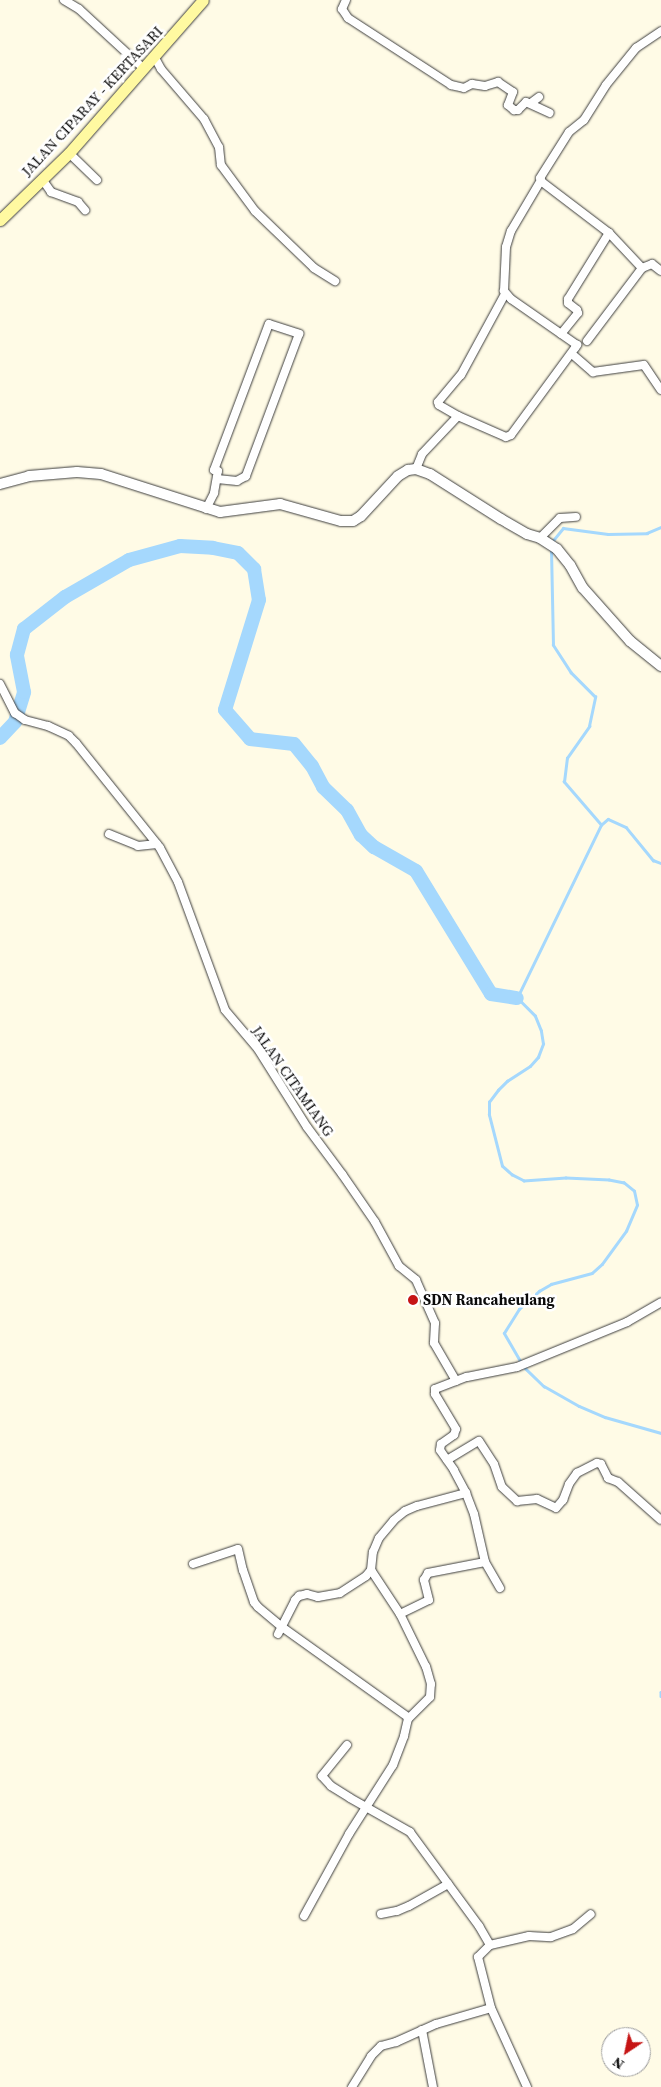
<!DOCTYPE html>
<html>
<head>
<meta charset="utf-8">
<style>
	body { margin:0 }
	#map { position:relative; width:661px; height:2087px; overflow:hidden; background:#fffbe6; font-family:"Source Serif 4",serif }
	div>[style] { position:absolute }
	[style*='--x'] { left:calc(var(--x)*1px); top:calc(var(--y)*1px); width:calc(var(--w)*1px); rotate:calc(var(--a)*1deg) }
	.stream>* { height:2.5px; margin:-1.25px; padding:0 1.25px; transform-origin:1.25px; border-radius:1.25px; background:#a5d8fd }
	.river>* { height:14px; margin:-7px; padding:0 7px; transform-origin:7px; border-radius:7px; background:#a5d8fd }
	.roads { filter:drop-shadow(0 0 1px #3d3d3d) drop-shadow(0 0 1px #3d3d3d) }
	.minor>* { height:8px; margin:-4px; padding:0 4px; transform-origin:4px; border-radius:4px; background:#fff }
	.tertiary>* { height:10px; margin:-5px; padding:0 5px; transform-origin:5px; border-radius:5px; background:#fff }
	.secondary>* { height:11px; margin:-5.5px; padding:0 5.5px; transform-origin:5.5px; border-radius:5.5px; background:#fff9a1 }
	.dots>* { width:14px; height:14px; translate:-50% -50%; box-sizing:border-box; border:2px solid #fff; border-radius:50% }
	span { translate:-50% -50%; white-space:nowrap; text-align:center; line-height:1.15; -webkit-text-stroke:5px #fff; paint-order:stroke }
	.street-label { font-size:15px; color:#0a0a0a }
	.poi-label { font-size:15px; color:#0a0a0a; font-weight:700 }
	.left { translate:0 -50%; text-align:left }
	.north { position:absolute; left:601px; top:2027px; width:50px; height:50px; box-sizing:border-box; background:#fff; border:1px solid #9d9d9d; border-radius:50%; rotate:214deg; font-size:14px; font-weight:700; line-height:20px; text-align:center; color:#0a0a0a }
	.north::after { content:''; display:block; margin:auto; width:18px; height:22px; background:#c61515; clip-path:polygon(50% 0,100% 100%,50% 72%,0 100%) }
</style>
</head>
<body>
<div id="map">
	<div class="stream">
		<i style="--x:551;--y:543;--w:19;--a:-51"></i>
		<i style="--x:563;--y:528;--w:45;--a:7.6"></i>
		<i style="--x:608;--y:534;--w:39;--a:-1"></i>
		<i style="--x:647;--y:533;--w:15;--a:-23"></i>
		<i style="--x:601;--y:825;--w:9;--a:-41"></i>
		<i style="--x:608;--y:819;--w:20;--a:24"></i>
		<i style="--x:626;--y:827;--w:43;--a:50.7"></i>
		<i style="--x:653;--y:860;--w:9;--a:21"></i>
		<i style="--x:521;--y:1363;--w:34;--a:-120"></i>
		<i style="--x:504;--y:1333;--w:28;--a:-58"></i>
		<i style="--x:519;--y:1309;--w:27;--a:-42"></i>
		<i style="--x:539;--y:1291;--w:14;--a:-30"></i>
		<i style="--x:551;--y:1284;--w:42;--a:-15"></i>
		<i style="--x:592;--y:1273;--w:13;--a:-42"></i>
		<i style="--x:602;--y:1264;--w:41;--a:-54"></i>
		<i style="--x:626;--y:1231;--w:28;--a:-67"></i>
		<i style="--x:637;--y:1205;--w:14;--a:-102"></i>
		<i style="--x:634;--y:1191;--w:13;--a:-141"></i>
		<i style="--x:624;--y:1183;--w:15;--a:-169"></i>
		<i style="--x:609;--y:1180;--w:43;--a:-177.3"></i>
		<i style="--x:566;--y:1178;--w:42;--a:175.9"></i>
		<i style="--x:524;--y:1181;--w:13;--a:-153"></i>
		<i style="--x:512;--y:1175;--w:13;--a:-138"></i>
		<i style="--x:502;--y:1166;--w:53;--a:-104.3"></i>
		<i style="--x:489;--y:1115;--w:13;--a:-90"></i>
		<i style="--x:489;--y:1102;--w:15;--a:-53"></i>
		<i style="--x:498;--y:1090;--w:13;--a:-45"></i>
		<i style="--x:507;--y:1081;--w:27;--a:-33"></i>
		<i style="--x:530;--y:1066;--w:12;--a:-48"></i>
		<i style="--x:538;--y:1057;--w:14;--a:-69"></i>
		<i style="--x:543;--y:1044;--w:13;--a:-99"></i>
		<i style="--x:541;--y:1031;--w:16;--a:-112"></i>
		<i style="--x:535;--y:1016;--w:25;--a:-135"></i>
		<i style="--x:517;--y:998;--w:192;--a:-64.1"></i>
		<i style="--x:601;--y:825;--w:57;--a:-130.7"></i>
		<i style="--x:564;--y:782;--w:24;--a:-83"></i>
		<i style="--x:567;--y:758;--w:39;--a:-55"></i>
		<i style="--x:589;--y:726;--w:30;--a:-78"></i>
		<i style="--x:595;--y:697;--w:34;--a:-135"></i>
		<i style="--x:571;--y:673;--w:33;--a:-123"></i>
		<i style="--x:553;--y:645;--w:97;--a:-91.2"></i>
		<i style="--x:524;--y:1367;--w:28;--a:44"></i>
		<i style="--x:544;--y:1386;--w:40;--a:29.7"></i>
		<i style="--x:579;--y:1406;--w:28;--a:23"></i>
		<i style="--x:605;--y:1417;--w:58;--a:15.9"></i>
		<i style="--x:661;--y:1692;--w:4;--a:90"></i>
	</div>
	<div class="river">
		<i style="--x:0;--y:738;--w:22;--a:-47"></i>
		<i style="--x:15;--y:722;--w:31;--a:-73"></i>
		<i style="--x:24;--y:692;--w:38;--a:-101"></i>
		<i style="--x:17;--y:655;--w:27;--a:-75"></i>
		<i style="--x:24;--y:629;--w:52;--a:-38"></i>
		<i style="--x:65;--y:597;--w:74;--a:-30"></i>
		<i style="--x:129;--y:560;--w:53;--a:-15.4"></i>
		<i style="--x:180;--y:546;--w:33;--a:3"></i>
		<i style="--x:213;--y:548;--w:25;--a:11"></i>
		<i style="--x:238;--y:553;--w:23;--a:45"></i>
		<i style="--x:254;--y:569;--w:31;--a:81"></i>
		<i style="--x:259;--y:600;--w:115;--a:107.2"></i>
		<i style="--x:225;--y:710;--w:38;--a:49"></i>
		<i style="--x:250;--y:739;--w:44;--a:6.5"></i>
		<i style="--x:294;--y:744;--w:28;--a:51"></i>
		<i style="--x:312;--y:766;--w:24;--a:62"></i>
		<i style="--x:323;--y:787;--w:33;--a:44"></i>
		<i style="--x:347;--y:810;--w:29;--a:61"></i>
		<i style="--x:361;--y:835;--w:18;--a:43"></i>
		<i style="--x:374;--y:847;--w:48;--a:29.7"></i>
		<i style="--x:416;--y:871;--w:144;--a:58.6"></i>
		<i style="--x:491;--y:994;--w:26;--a:9"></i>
	</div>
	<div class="roads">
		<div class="minor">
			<i style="--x:64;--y:0;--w:17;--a:31"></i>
			<i style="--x:79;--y:9;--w:88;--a:42.7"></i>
			<i style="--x:346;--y:0;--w:10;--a:114"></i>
			<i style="--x:342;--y:9;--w:11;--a:56"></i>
			<i style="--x:348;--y:18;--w:123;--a:33"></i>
			<i style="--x:451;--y:85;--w:13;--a:13"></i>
			<i style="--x:464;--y:88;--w:9;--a:-27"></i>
			<i style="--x:472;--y:84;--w:13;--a:9"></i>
			<i style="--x:485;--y:86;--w:14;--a:-17"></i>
			<i style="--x:498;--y:82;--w:18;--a:34"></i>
			<i style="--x:513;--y:92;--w:14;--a:111"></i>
			<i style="--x:508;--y:105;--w:8;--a:40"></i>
			<i style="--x:514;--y:110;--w:4;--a:0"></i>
			<i style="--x:518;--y:110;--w:11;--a:-45"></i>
			<i style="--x:526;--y:102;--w:26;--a:25"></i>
			<i style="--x:155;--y:58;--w:13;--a:61"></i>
			<i style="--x:161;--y:69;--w:66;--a:49.3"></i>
			<i style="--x:204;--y:119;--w:32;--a:62"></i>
			<i style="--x:219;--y:147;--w:18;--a:84"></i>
			<i style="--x:221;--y:165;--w:57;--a:53.5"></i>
			<i style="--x:255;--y:211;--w:82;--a:44"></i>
			<i style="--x:314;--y:268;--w:25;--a:32"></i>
			<i style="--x:531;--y:103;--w:10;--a:-37"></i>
			<i style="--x:69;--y:153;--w:39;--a:44"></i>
			<i style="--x:42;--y:179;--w:16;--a:55"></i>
			<i style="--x:51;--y:192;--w:29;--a:20"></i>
			<i style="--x:78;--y:202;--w:11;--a:49"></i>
			<i style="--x:642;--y:268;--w:11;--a:-22"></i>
			<i style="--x:652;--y:264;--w:11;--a:38"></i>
			<i style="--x:561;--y:334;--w:27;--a:-51"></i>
			<i style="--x:578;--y:313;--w:3;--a:-108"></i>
			<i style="--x:577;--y:310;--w:11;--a:-142"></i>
			<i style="--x:568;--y:303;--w:4;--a:-90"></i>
			<i style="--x:568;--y:299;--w:78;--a:-58.2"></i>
			<i style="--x:609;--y:233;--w:84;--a:-142.7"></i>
			<i style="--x:542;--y:182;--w:4;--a:-117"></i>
			<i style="--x:540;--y:178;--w:54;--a:-57.8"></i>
			<i style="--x:569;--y:132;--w:19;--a:-39"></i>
			<i style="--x:584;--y:120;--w:41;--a:-57.8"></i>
			<i style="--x:606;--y:85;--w:48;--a:-51"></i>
			<i style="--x:636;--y:48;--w:30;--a:-34"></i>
			<i style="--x:587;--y:341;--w:91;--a:-53"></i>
			<i style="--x:642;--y:268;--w:48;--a:-133.3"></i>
			<i style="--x:572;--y:354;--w:28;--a:41"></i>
			<i style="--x:593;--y:372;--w:51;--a:-7.8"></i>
			<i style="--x:644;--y:365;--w:30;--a:56"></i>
			<i style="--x:458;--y:416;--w:22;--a:-150"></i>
			<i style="--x:439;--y:405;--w:3;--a:-108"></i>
			<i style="--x:438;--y:402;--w:35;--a:-50"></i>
			<i style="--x:461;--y:375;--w:92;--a:-61.5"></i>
			<i style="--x:416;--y:469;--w:16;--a:-68"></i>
			<i style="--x:422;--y:454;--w:52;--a:-46.5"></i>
			<i style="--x:458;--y:416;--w:52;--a:23.6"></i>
			<i style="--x:506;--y:437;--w:5;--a:-22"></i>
			<i style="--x:511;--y:435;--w:108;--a:-53.7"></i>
			<i style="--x:575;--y:348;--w:4;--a:-56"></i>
			<i style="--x:577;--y:345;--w:80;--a:-145.1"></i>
			<i style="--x:511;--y:299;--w:11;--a:-131"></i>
			<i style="--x:504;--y:291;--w:44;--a:-87.4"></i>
			<i style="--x:506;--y:247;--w:17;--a:-73"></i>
			<i style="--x:511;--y:231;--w:59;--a:-59.5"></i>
			<i style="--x:206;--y:509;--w:18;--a:-63"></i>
			<i style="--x:214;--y:493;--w:22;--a:-80"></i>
			<i style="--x:218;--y:471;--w:4;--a:-166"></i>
			<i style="--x:214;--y:470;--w:156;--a:-69.4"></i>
			<i style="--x:269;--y:324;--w:32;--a:18"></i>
			<i style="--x:299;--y:334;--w:152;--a:110.5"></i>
			<i style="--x:246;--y:476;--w:10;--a:151"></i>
			<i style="--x:237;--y:481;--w:20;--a:-174"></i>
			<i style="--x:540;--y:538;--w:28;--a:-45"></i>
			<i style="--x:560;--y:518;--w:16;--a:-4"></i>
			<i style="--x:0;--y:684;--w:33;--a:63"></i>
			<i style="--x:15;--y:713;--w:12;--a:35"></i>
			<i style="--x:25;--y:720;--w:24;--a:15"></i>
			<i style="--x:48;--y:726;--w:23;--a:25"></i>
			<i style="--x:69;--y:736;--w:10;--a:45"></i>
			<i style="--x:76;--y:743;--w:134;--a:51.3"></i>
			<i style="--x:160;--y:848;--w:38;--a:62"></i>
			<i style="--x:178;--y:882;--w:136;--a:69.8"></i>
			<i style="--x:225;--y:1010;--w:51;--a:49.8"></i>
			<i style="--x:258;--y:1049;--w:92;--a:57.9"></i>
			<i style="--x:307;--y:1127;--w:59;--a:53.3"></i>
			<i style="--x:342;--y:1174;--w:58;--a:55.5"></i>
			<i style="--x:375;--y:1222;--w:50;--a:61.4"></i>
			<i style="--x:399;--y:1266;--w:22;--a:39"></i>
			<i style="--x:416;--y:1280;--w:47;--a:66.2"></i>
			<i style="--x:435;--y:1323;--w:20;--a:93"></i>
			<i style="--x:434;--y:1343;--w:44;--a:59.9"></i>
			<i style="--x:109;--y:834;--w:31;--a:22"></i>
			<i style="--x:138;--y:846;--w:19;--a:-6"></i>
			<i style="--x:447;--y:1460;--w:37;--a:-31"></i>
			<i style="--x:479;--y:1441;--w:27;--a:57"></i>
			<i style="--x:494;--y:1464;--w:24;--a:71"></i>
			<i style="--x:502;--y:1487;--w:21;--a:43"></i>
			<i style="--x:517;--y:1501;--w:20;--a:-6"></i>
			<i style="--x:537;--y:1499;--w:21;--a:25"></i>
			<i style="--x:556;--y:1508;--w:11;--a:-49"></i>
			<i style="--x:563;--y:1500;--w:17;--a:-69"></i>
			<i style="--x:569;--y:1484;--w:14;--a:-54"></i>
			<i style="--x:577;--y:1473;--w:22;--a:-27"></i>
			<i style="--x:597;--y:1463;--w:4;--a:14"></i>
			<i style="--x:601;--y:1464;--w:16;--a:63"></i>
			<i style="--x:608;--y:1478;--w:11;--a:22"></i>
			<i style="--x:618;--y:1482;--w:57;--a:41.5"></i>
			<i style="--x:193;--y:1564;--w:47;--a:-18.4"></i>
			<i style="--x:238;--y:1549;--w:22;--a:77"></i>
			<i style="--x:243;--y:1570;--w:34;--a:71"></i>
			<i style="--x:254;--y:1602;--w:6;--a:51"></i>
			<i style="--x:258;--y:1607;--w:31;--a:40"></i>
			<i style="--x:282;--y:1627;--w:156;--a:35.6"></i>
			<i style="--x:371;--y:1570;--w:18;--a:-84"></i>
			<i style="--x:373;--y:1552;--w:15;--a:-67"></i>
			<i style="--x:379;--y:1538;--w:23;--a:-50"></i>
			<i style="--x:394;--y:1520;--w:14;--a:-39"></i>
			<i style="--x:405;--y:1511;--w:13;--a:-23"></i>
			<i style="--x:417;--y:1506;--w:51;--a:-14.9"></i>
			<i style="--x:500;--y:1588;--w:30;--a:-120"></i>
			<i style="--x:485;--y:1562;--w:49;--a:-102.9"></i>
			<i style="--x:474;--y:1514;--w:22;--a:-111"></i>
			<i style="--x:466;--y:1493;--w:26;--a:-118"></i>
			<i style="--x:454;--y:1470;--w:24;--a:-125"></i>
			<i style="--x:440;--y:1450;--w:6;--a:-81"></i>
			<i style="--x:441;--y:1444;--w:16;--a:-35"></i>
			<i style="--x:454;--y:1435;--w:6;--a:-72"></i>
			<i style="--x:456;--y:1429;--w:41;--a:-121"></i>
			<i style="--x:435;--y:1394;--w:5;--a:-90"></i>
			<i style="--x:435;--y:1389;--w:34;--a:-21"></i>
			<i style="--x:467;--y:1377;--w:51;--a:-11.3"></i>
			<i style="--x:517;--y:1367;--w:119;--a:-22.2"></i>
			<i style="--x:627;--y:1322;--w:39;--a:-30"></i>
			<i style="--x:278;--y:1634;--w:38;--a:-63"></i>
			<i style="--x:295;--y:1600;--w:6;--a:-45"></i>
			<i style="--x:299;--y:1596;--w:8;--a:-14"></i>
			<i style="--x:307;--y:1594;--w:11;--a:15"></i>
			<i style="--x:318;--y:1597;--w:22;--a:-10"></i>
			<i style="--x:340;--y:1593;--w:31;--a:-33"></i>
			<i style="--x:366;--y:1576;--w:8;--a:-50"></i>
			<i style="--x:371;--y:1570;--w:53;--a:56.6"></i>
			<i style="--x:400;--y:1614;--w:32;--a:-26"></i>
			<i style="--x:429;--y:1600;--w:21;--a:-104"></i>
			<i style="--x:424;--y:1580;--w:8;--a:-60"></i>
			<i style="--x:428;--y:1573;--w:58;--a:-10.9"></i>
			<i style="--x:347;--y:1745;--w:40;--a:129"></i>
			<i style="--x:322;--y:1776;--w:13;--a:48"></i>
			<i style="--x:331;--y:1786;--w:22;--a:32"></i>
			<i style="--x:350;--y:1798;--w:69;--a:29.5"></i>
			<i style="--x:410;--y:1832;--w:117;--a:53.7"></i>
			<i style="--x:479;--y:1926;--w:22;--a:60"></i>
			<i style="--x:490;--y:1945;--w:17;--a:135"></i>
			<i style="--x:478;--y:1957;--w:53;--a:75.7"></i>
			<i style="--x:491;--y:2008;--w:87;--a:65.5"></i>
			<i style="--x:381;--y:1914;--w:16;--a:-11"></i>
			<i style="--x:397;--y:1911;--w:13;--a:-23"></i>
			<i style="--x:409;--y:1906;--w:45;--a:-29.4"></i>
			<i style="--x:304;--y:1916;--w:94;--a:-61.2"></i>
			<i style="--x:349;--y:1834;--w:82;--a:-57.5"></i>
			<i style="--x:393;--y:1765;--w:31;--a:-69"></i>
			<i style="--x:404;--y:1736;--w:17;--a:-77"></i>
			<i style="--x:408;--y:1719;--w:31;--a:-45"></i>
			<i style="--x:430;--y:1697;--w:13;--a:-86"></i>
			<i style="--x:431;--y:1684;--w:18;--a:-106"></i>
			<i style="--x:426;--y:1667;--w:59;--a:-116.1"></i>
			<i style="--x:490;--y:1945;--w:40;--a:-13"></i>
			<i style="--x:529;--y:1936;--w:22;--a:3"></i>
			<i style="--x:551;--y:1937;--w:23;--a:-20"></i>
			<i style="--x:573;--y:1929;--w:23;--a:-40"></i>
			<i style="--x:422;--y:2030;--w:58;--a:79.1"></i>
			<i style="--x:352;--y:2087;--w:36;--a:-58"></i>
			<i style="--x:371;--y:2056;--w:14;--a:-45"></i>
			<i style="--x:381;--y:2046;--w:16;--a:-15"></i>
			<i style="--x:396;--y:2042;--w:44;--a:-24.2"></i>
			<i style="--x:436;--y:2024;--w:57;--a:-16.2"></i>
		</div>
		<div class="tertiary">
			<i style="--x:0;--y:484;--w:30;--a:-15"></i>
			<i style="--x:29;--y:476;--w:48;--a:-4.8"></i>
			<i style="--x:77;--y:472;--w:24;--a:5"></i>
			<i style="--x:101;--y:474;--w:125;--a:17.7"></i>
			<i style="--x:220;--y:512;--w:61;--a:-7.6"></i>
			<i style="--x:280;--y:504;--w:63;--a:15.6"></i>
			<i style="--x:341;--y:521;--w:12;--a:0"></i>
			<i style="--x:353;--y:521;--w:9;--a:-32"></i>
			<i style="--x:361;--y:516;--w:54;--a:-47.2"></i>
			<i style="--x:398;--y:476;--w:12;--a:-31"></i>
			<i style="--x:408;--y:470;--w:8;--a:-7"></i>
			<i style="--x:416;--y:469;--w:15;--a:20"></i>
			<i style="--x:430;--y:474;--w:84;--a:32.4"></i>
			<i style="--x:501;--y:519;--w:30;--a:30"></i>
			<i style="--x:527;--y:534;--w:14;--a:17"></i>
			<i style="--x:540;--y:538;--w:20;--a:33"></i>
			<i style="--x:557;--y:549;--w:21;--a:51"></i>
			<i style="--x:570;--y:565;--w:26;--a:61"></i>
			<i style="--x:583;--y:588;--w:71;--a:48.4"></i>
			<i style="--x:630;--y:641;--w:40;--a:39"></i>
		</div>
		<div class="secondary">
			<i style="--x:0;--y:220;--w:96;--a:-44.2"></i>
			<i style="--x:69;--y:153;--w:203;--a:-48.8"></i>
		</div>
	</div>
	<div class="dots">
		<i style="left:413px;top:1300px;background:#c61515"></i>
	</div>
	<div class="street-label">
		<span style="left:92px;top:101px;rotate:-47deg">JALAN CIPARAY - KERTASARI</span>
		<span style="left:293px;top:1081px;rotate:55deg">JALAN CITAMIANG</span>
	</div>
	<div class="poi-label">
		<span class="left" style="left:423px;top:1300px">SDN Rancaheulang</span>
	</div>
	<div class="north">N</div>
</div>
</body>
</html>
